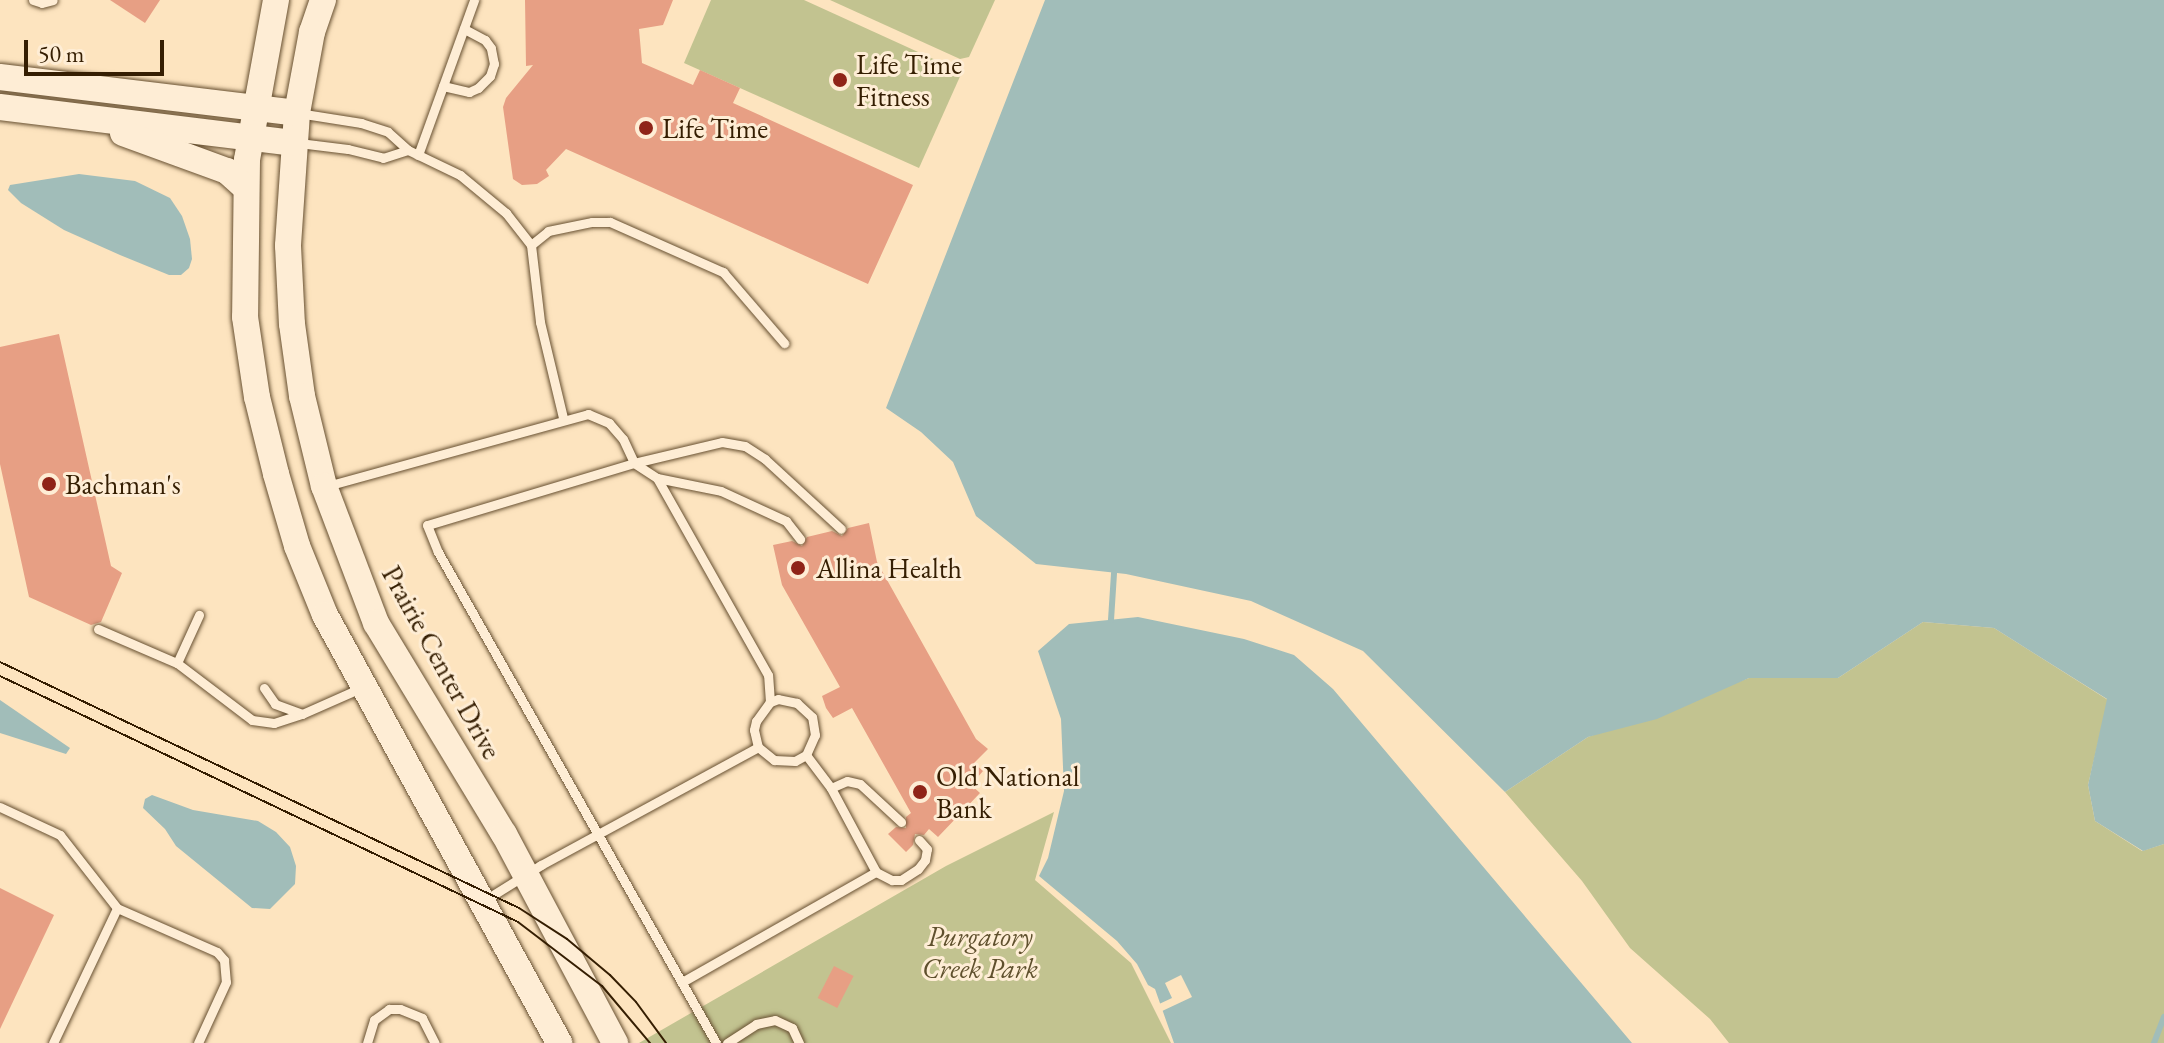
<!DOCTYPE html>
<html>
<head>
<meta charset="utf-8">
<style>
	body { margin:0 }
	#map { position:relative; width:2164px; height:1043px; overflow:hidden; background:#fde4bf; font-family:"EB Garamond",serif }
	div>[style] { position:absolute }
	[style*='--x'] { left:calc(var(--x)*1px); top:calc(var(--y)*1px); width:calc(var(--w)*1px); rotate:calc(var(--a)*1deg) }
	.green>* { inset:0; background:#c2c390 }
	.water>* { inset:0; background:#a1bdb9 }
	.pier>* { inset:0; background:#fde4bf }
	.stream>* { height:6px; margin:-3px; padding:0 3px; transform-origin:3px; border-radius:3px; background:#a1bdb9 }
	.building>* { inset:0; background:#e79f84; transform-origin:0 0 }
	.roads { filter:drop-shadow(0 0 2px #675031) drop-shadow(0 0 2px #675031) }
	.lane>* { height:9px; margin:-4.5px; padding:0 4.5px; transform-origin:4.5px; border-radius:4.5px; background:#feedd5 }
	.secondary>* { height:26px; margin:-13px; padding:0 13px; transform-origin:13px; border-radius:13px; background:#feedd5 }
	.tram>* { height:2px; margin:-1px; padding:0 1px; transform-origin:1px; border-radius:1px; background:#351e02 }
	.dots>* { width:22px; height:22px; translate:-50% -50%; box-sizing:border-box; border:4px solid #feedd5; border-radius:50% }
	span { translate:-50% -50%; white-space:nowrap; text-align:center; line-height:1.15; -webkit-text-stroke:6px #feedd5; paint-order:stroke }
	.poi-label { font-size:28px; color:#351e02 }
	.left { translate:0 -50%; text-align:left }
	.street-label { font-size:28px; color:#351e02 }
	.park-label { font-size:28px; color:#5f502d; font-style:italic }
	.scale { position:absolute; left:24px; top:40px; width:140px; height:36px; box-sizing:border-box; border:4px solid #351e02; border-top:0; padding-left:10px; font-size:24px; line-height:28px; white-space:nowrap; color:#351e02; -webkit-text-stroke:6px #feedd5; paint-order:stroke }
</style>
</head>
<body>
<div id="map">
	<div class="green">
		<i style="clip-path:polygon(711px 0,804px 0,962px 72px,919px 168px,684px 63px)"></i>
		<i style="clip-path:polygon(830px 0,995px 0,969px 57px,960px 59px)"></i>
		<i style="clip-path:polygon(1923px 622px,1994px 628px,2108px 700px,2088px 785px,2095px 821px,2142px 851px,2164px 844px,2164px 1043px,1729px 1043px,1710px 1019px,1630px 948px,1582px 881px,1505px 792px,1588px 737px,1749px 678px,1838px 678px)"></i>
		<i style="clip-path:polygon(1054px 812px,1035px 880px,1131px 963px,1171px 1043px,639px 1043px,946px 866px)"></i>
	</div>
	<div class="water">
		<i style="clip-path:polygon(1045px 0,2164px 0,2164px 844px,2143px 851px,2095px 821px,2088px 785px,2107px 699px,1994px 628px,1923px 622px,1838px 678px,1749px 678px,1657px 719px,1588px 737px,1505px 792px,1363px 651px,1251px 601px,1126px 574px,1036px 564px,976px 516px,953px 462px,921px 432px,886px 408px)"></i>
		<i style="clip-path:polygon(79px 174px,135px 181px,170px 198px,182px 216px,190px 239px,192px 259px,189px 268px,181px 275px,169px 275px,120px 255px,64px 230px,21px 203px,8px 190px,10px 185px)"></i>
		<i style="clip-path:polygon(1138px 617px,1244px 639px,1294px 655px,1333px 689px,1632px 1043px,1174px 1043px,1155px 989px,1148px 985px,1137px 964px,1117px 941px,1039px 876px,1048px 858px,1064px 791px,1061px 719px,1038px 651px,1069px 624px)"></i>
		<i style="clip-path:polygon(0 700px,70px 748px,66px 754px,0 733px)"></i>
		<i style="clip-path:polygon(152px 795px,193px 810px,258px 821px,276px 832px,290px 847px,296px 866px,295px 884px,270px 909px,252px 908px,176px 846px,165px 829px,143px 808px,145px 799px)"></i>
	</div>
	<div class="pier">
		<i style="clip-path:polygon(1181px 975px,1192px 997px,1160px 1012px,1157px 1005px,1172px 998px,1165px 983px)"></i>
	</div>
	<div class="stream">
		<i style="--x:1111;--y:620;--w:47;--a:-86.3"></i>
		<i style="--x:2154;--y:1043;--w:28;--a:-69"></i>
	</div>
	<div class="building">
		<i style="clip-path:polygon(110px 0,160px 0,145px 23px)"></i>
		<i style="clip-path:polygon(525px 0,673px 0,663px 25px,639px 29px,642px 63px,693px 85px,700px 70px,740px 88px,733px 103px,913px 185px,868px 284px,566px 149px,546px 170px,549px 176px,537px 184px,522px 185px,513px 179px,503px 107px,506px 98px,533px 65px,526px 66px)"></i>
		<i style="clip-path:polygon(59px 334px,111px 566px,122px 573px,101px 622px,91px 625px,29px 597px,0 464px,0 347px)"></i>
		<i style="clip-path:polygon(869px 523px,877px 562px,976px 739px,988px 749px,974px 763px,983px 771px,971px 785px,980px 793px,938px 837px,929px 829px,924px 835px,915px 834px,913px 845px,906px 852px,888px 834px,896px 827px,906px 828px,906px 817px,911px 813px,852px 708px,833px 718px,826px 708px,822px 696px,840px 687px,782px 585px,773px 545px,792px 541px,802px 546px,807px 537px,832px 531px,842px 536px,848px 528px)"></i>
		<i style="clip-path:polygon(0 888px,54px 915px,0 1029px)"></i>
		<i style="left:834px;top:966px;width:22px;height:36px;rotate:27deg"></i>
	</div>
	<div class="roads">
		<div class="lane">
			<i style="--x:33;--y:0;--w:9;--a:18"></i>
			<i style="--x:42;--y:3;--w:11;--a:-15"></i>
			<i style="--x:443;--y:86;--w:27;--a:13"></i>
			<i style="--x:469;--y:92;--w:10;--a:-24"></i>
			<i style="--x:478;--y:88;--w:17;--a:-45"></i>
			<i style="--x:490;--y:76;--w:13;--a:-72"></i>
			<i style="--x:494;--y:64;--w:16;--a:-101"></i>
			<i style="--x:491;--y:48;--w:10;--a:-127"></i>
			<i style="--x:485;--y:40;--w:24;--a:-152"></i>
			<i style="--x:298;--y:113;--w:64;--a:9"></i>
			<i style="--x:361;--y:123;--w:28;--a:18"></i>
			<i style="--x:388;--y:132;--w:27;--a:42"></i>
			<i style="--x:408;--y:150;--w:58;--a:25.7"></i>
			<i style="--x:460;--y:175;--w:60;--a:39.6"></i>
			<i style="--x:506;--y:213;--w:41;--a:52"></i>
			<i style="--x:531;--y:245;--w:78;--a:83.3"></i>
			<i style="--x:540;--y:322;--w:99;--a:76.5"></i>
			<i style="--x:299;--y:143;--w:49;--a:7"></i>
			<i style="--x:348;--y:149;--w:36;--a:14"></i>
			<i style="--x:383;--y:158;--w:26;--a:-18"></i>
			<i style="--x:418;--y:155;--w:165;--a:-70.1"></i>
			<i style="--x:531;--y:245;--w:22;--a:-39"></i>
			<i style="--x:548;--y:231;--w:45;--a:-11.6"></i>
			<i style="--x:592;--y:222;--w:18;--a:0"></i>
			<i style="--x:610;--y:222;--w:124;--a:23.9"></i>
			<i style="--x:723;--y:272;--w:94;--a:49.3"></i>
			<i style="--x:657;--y:478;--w:65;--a:11.5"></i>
			<i style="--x:721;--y:491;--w:72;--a:24.8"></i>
			<i style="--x:786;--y:521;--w:23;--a:52"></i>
			<i style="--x:327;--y:486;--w:271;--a:-15.4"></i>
			<i style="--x:588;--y:414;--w:23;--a:23"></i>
			<i style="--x:609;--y:423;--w:21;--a:49"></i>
			<i style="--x:623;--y:439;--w:26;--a:65"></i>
			<i style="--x:634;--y:463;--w:90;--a:-13.4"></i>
			<i style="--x:722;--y:442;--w:23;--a:10"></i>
			<i style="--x:745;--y:446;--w:24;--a:33"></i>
			<i style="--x:765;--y:459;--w:103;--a:42.6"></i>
			<i style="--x:98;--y:629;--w:86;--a:23.3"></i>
			<i style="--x:177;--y:663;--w:94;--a:37.2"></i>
			<i style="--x:252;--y:720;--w:22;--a:8"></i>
			<i style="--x:274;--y:723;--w:29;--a:-18"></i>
			<i style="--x:177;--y:663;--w:53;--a:-65.4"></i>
			<i style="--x:264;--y:688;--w:19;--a:55"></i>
			<i style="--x:275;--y:704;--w:29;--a:20"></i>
			<i style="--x:302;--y:714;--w:64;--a:-23.8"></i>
			<i style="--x:770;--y:702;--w:24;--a:126"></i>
			<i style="--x:756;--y:721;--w:9;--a:103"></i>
			<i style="--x:754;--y:730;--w:17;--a:77"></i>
			<i style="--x:758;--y:747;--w:21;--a:39"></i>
			<i style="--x:774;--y:760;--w:21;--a:3"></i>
			<i style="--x:795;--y:761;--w:13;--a:-29"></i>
			<i style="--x:831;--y:788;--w:17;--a:-24"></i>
			<i style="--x:847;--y:781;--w:13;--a:13"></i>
			<i style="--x:860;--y:784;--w:56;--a:42.8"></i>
			<i style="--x:0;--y:807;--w:66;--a:25"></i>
			<i style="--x:60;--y:835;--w:93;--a:52"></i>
			<i style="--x:117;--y:908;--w:109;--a:23.7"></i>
			<i style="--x:217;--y:952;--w:11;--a:49"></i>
			<i style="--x:224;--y:960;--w:22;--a:85"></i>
			<i style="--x:226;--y:982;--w:67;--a:114.7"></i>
			<i style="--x:876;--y:872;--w:18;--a:27"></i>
			<i style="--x:892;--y:880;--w:9;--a:0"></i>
			<i style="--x:901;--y:880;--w:20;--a:-33"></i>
			<i style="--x:918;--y:869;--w:11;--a:-52"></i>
			<i style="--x:925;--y:860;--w:11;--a:-80"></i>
			<i style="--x:927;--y:849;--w:12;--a:-132"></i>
			<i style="--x:485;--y:900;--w:66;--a:-32"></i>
			<i style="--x:541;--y:865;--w:247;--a:-28.5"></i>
			<i style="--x:682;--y:982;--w:223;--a:-29.6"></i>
			<i style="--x:876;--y:872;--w:95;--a:-118.2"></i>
			<i style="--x:831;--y:788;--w:41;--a:-127.1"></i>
			<i style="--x:806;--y:755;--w:22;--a:-66"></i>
			<i style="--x:815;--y:735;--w:18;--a:-99"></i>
			<i style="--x:812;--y:717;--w:21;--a:-137"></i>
			<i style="--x:797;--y:703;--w:19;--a:-168"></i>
			<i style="--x:778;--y:699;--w:9;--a:159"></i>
			<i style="--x:770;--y:702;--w:27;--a:-94"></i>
			<i style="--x:768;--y:675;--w:226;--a:-119.4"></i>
			<i style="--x:657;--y:478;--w:27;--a:-147"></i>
			<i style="--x:634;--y:463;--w:216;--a:163.3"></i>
			<i style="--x:427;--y:525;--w:29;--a:68"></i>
			<i style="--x:438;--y:552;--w:564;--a:60.48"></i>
			<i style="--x:53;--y:1043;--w:149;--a:-64.6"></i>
			<i style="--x:367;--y:1043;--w:24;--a:-73"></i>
			<i style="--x:374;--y:1020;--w:19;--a:-36"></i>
			<i style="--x:389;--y:1009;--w:11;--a:0"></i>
			<i style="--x:400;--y:1009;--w:24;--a:22"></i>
			<i style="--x:422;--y:1018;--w:28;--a:63"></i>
			<i style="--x:727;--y:1043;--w:35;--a:-33"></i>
			<i style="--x:756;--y:1024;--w:19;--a:-12"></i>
			<i style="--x:775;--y:1020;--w:19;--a:25"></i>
			<i style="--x:792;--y:1028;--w:17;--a:65"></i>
		</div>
		<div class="secondary">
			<i style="--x:276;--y:0;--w:163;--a:100.3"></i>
			<i style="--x:247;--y:160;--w:157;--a:90.7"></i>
			<i style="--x:245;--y:317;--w:81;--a:81.5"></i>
			<i style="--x:257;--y:397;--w:79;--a:76.1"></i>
			<i style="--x:276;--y:474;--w:75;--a:73.7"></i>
			<i style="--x:297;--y:546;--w:74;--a:67.9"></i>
			<i style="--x:325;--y:615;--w:488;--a:61.3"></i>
			<i style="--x:323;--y:0;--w:34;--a:109"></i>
			<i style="--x:312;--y:32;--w:82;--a:100.5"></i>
			<i style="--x:297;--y:113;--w:133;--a:93.9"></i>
			<i style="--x:288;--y:246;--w:78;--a:87.1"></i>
			<i style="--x:292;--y:324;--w:73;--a:82.1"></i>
			<i style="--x:302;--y:396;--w:93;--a:76.3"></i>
			<i style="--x:324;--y:486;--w:147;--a:69.2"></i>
			<i style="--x:376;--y:623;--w:247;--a:58.8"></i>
			<i style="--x:504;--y:834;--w:237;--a:62"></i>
			<i style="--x:0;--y:77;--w:299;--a:6.9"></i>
			<i style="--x:0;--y:107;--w:295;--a:7"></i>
			<i style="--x:123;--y:133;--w:111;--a:20.1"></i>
			<i style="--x:227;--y:171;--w:24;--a:42"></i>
		</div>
	</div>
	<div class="tram">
		<i style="--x:0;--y:662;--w:574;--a:25.36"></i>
		<i style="--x:519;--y:908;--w:57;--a:32.9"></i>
		<i style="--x:567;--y:939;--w:56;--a:39.9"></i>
		<i style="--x:610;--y:975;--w:37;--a:46"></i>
		<i style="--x:636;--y:1002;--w:51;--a:53.8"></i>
		<i style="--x:0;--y:676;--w:573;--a:25.4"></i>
		<i style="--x:518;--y:922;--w:106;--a:37.3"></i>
		<i style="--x:602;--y:986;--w:75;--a:49.9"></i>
	</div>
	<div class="dots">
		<i style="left:840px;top:80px;background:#8f2418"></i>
		<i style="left:646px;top:128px;background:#8f2418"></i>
		<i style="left:49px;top:484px;background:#8f2418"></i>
		<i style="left:798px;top:568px;background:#8f2418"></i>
		<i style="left:920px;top:792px;background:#8f2418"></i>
	</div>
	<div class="poi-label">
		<span class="left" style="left:856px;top:80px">Life Time<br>Fitness</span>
		<span class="left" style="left:662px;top:128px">Life Time</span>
		<span class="left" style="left:65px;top:484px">Bachman's</span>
		<span class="left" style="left:816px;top:568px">Allina Health</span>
		<span class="left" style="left:936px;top:792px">Old National<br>Bank</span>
	</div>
	<div class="street-label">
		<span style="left:442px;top:662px;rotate:61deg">Prairie Center Drive</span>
	</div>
	<div class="park-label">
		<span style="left:980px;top:952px">Purgatory<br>Creek Park</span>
	</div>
	<div class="scale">50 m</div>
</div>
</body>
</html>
